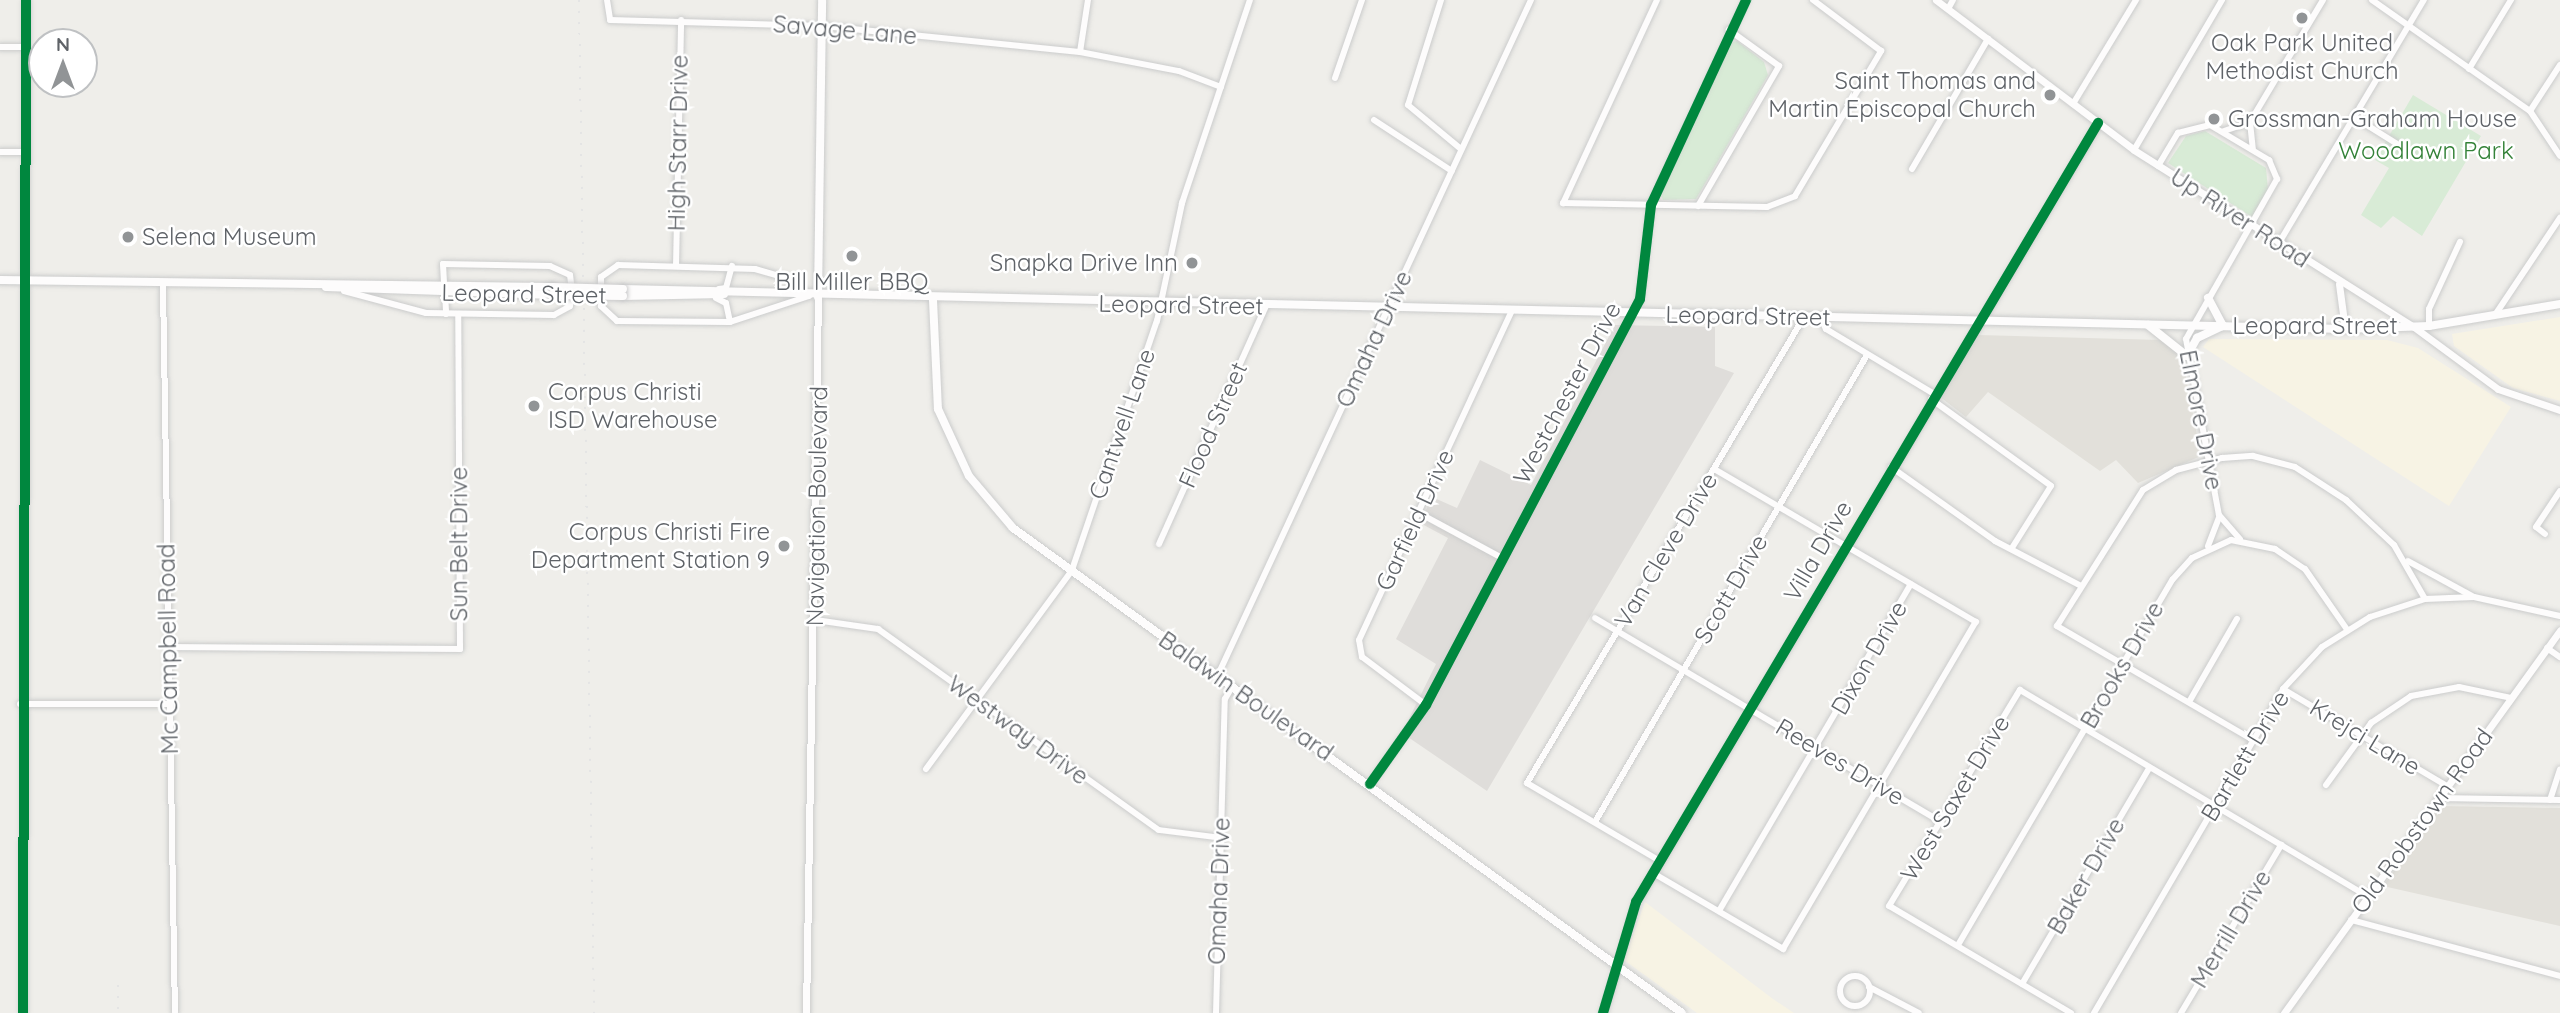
<!DOCTYPE html>
<html>
<head>
<meta charset="utf-8">
<style>
	body { margin:0 }
	#map { position:relative; width:2560px; height:1013px; overflow:hidden; background:#efeeea; font-family:Quicksand,sans-serif }
	div>[style] { position:absolute }
	[style*='--x'] { left:calc(var(--x)*1px); top:calc(var(--y)*1px); width:calc(var(--w)*1px); rotate:calc(var(--a)*1deg) }
	.commercial>* { inset:0; background:#f7f3e4 }
	.industrial>* { inset:0; background:#dfddda }
	.education>* { inset:0; background:#e2e0da }
	.green>* { inset:0; background:#d8ebd6 }
	.roads { filter:drop-shadow(0 0 2px #cbcccc) drop-shadow(0 0 2px #cbcccc) }
	.minor>* { height:6px; margin:-3px; padding:0 3px; transform-origin:3px; border-radius:3px; background:#fdfcfc }
	.minor>.ring { margin:-3px; padding:0; box-sizing:content-box; background:none; border:6px solid #fdfcfc; border-radius:50% }
	.tertiary>* { height:7px; margin:-3.5px; padding:0 3.5px; transform-origin:3.5px; border-radius:3.5px; background:#fdfcfc }
	.secondary>* { height:8px; margin:-4px; padding:0 4px; transform-origin:4px; border-radius:4px; background:#fdfcfc }
	.rail>* { height:2px; margin-top:-1px; transform-origin:0; background:repeating-linear-gradient(90deg,#e4e4e4 0 2px,transparent 0 11px) }
	.bridges { filter:drop-shadow(0 0 2px #cacacb) drop-shadow(0 0 2px #cacacb) }
	.secondary-bridge>* { height:8px; margin:-4px; padding:0 4px; transform-origin:4px; border-radius:4px; background:#fdfcfc }
	.cycleway>* { height:10px; margin:-5px; padding:0 5px; transform-origin:5px; border-radius:5px; background:#00873e }
	.dots>* { width:19px; height:19px; translate:-50% -50%; box-sizing:border-box; border:4px solid #fff; border-radius:50% }
	span { translate:-50% -50%; white-space:nowrap; text-align:center; line-height:1.15; -webkit-text-stroke:5px #fff; paint-order:stroke }
	.street-label { font-size:24px; color:#5f6368 }
	.poi-label { font-size:24px; color:#5f6368 }
	.right { translate:-100% -50%; text-align:right }
	.left { translate:0 -50%; text-align:left }
	.park-label { font-size:24px; color:#348238 }
	.north { position:absolute; left:28px; top:28px; width:70px; height:70px; box-sizing:border-box; background:#fff; border:2px solid #bfc1c3; border-radius:50%; rotate:0deg; font-size:19px; font-weight:700; line-height:28px; text-align:center; color:#5f6368 }
	.north::after { content:''; display:block; margin:auto; width:24px; height:32px; background:#919496; clip-path:polygon(50% 0,100% 100%,50% 72%,0 100%) }
</style>
</head>
<body>
<div id="map">
	<div class="commercial">
		<i style="clip-path:polygon(2560px 317px,2560px 401px,2513px 388px,2454px 346px,2452px 334px)"></i>
		<i style="clip-path:polygon(2209px 339px,2387px 340px,2418px 348px,2511px 407px,2449px 506px,2203px 347px)"></i>
		<i style="clip-path:polygon(1645px 902px,1773px 999px,1794px 1013px,1697px 1013px,1624px 960px)"></i>
	</div>
	<div class="industrial">
		<i style="clip-path:polygon(1615px 325px,1715px 327px,1715px 366px,1734px 373px,1487px 791px,1402px 733px,1436px 664px,1396px 639px,1448px 538px,1420px 523px,1432px 497px,1457px 508px,1480px 460px,1531px 485px)"></i>
	</div>
	<div class="education">
		<i style="clip-path:polygon(1978px 335px,2161px 340px,2182px 357px,2201px 456px,2138px 483px,2116px 460px,2100px 471px,1988px 392px,1966px 417px,1939px 396px)"></i>
		<i style="clip-path:polygon(2441px 806px,2560px 808px,2560px 926px,2383px 886px)"></i>
	</div>
	<div class="green">
		<i style="clip-path:polygon(1737px 41px,1764px 62px,1768px 75px,1696px 199px,1663px 200px,1660px 194px,1729px 43px)"></i>
		<i style="clip-path:polygon(2413px 95px,2481px 136px,2422px 236px,2393px 216px,2381px 228px,2361px 215px,2389px 168px,2375px 160px)"></i>
		<i style="clip-path:polygon(2205px 131px,2266px 168px,2268px 190px,2252px 217px,2168px 163px,2186px 136px)"></i>
	</div>
	<div class="roads">
		<div class="minor">
			<i style="--x:607;--y:0;--w:20;--a:81"></i>
			<i style="--x:610;--y:20;--w:213;--a:1.6"></i>
			<i style="--x:823;--y:26;--w:258;--a:5.8"></i>
			<i style="--x:1080;--y:52;--w:101;--a:10.9"></i>
			<i style="--x:1179;--y:71;--w:45;--a:20.9"></i>
			<i style="--x:1441;--y:0;--w:110;--a:107.4"></i>
			<i style="--x:1408;--y:105;--w:69;--a:39.7"></i>
			<i style="--x:1657;--y:0;--w:224;--a:114.8"></i>
			<i style="--x:1563;--y:203;--w:204;--a:1.1"></i>
			<i style="--x:1767;--y:207;--w:30;--a:-21"></i>
			<i style="--x:1795;--y:196;--w:169;--a:-59.3"></i>
			<i style="--x:1881;--y:51;--w:85;--a:-143.1"></i>
			<i style="--x:2372;--y:0;--w:193;--a:35.1"></i>
			<i style="--x:2530;--y:111;--w:54;--a:56.3"></i>
			<i style="--x:1948;--y:9;--w:10;--a:-61"></i>
			<i style="--x:0;--y:47;--w:24;--a:0"></i>
			<i style="--x:1080;--y:52;--w:53;--a:-81.3"></i>
			<i style="--x:2469;--y:69;--w:81;--a:-58.7"></i>
			<i style="--x:1335;--y:78;--w:83;--a:-70.9"></i>
			<i style="--x:2073;--y:104;--w:122;--a:-58.8"></i>
			<i style="--x:2530;--y:111;--w:55;--a:-56.9"></i>
			<i style="--x:2354;--y:117;--w:66;--a:32"></i>
			<i style="--x:1374;--y:120;--w:93;--a:33.2"></i>
			<i style="--x:2250;--y:122;--w:27;--a:84"></i>
			<i style="--x:2224;--y:131;--w:28;--a:-19"></i>
			<i style="--x:2250;--y:122;--w:142;--a:-59.1"></i>
			<i style="--x:2134;--y:150;--w:174;--a:-59.6"></i>
			<i style="--x:0;--y:152;--w:25;--a:0"></i>
			<i style="--x:2158;--y:166;--w:39;--a:-59"></i>
			<i style="--x:2178;--y:133;--w:33;--a:-14"></i>
			<i style="--x:2210;--y:125;--w:69;--a:30.7"></i>
			<i style="--x:2269;--y:160;--w:21;--a:67"></i>
			<i style="--x:2277;--y:179;--w:184;--a:119.6"></i>
			<i style="--x:2186;--y:339;--w:179;--a:79.4"></i>
			<i style="--x:2219;--y:515;--w:32;--a:49"></i>
			<i style="--x:1912;--y:169;--w:151;--a:-59.7"></i>
			<i style="--x:1698;--y:206;--w:162;--a:-59.9"></i>
			<i style="--x:1779;--y:66;--w:62;--a:-144.2"></i>
			<i style="--x:2279;--y:243;--w:283;--a:-59.2"></i>
			<i style="--x:618;--y:265;--w:137;--a:1.7"></i>
			<i style="--x:755;--y:269;--w:32;--a:16"></i>
			<i style="--x:786;--y:278;--w:29;--a:38"></i>
			<i style="--x:809;--y:296;--w:83;--a:161.8"></i>
			<i style="--x:730;--y:322;--w:113;--a:-179.5"></i>
			<i style="--x:617;--y:321;--w:22;--a:-137"></i>
			<i style="--x:601;--y:306;--w:29;--a:-90"></i>
			<i style="--x:601;--y:277;--w:21;--a:-35"></i>
			<i style="--x:676;--y:266;--w:246;--a:-88.8"></i>
			<i style="--x:163;--y:285;--w:728;--a:89.06"></i>
			<i style="--x:719;--y:289;--w:7;--a:-8"></i>
			<i style="--x:726;--y:288;--w:23;--a:-75"></i>
			<i style="--x:344;--y:291;--w:85;--a:15"></i>
			<i style="--x:426;--y:313;--w:128;--a:0.9"></i>
			<i style="--x:554;--y:315;--w:18;--a:-29"></i>
			<i style="--x:570;--y:306;--w:15;--a:-82"></i>
			<i style="--x:572;--y:291;--w:16;--a:-97"></i>
			<i style="--x:570;--y:275;--w:22;--a:-156"></i>
			<i style="--x:550;--y:266;--w:107;--a:-178.9"></i>
			<i style="--x:443;--y:264;--w:20;--a:87"></i>
			<i style="--x:445;--y:292;--w:22;--a:87"></i>
			<i style="--x:716;--y:298;--w:11;--a:27"></i>
			<i style="--x:726;--y:303;--w:19;--a:78"></i>
			<i style="--x:2495;--y:315;--w:117;--a:-56.2"></i>
			<i style="--x:1821;--y:318;--w:12;--a:66"></i>
			<i style="--x:1826;--y:329;--w:126;--a:31"></i>
			<i style="--x:2429;--y:326;--w:17;--a:-90"></i>
			<i style="--x:2429;--y:309;--w:74;--a:-65.2"></i>
			<i style="--x:1931;--y:399;--w:148;--a:35.9"></i>
			<i style="--x:2051;--y:486;--w:73;--a:122.2"></i>
			<i style="--x:1891;--y:467;--w:128;--a:35.4"></i>
			<i style="--x:1995;--y:541;--w:97;--a:27.6"></i>
			<i style="--x:1419;--y:513;--w:97;--a:28.4"></i>
			<i style="--x:2545;--y:534;--w:11;--a:-142"></i>
			<i style="--x:2536;--y:527;--w:43;--a:-56.3"></i>
			<i style="--x:1159;--y:544;--w:261;--a:-65.8"></i>
			<i style="--x:2208;--y:546;--w:31;--a:-69"></i>
			<i style="--x:2408;--y:561;--w:73;--a:28.7"></i>
			<i style="--x:1595;--y:618;--w:402;--a:30.5"></i>
			<i style="--x:815;--y:620;--w:64;--a:8.1"></i>
			<i style="--x:878;--y:629;--w:345;--a:35.6"></i>
			<i style="--x:1159;--y:830;--w:64;--a:7.2"></i>
			<i style="--x:167;--y:647;--w:293;--a:0.4"></i>
			<i style="--x:460;--y:649;--w:334;--a:-90.3"></i>
			<i style="--x:2547;--y:648;--w:16;--a:35"></i>
			<i style="--x:1217;--y:677;--w:746;--a:-65.12"></i>
			<i style="--x:2283;--y:689;--w:191;--a:30.6"></i>
			<i style="--x:2189;--y:702;--w:96;--a:-60"></i>
			<i style="--x:20;--y:704;--w:148;--a:0"></i>
			<i style="--x:1426;--y:705;--w:80;--a:-143.1"></i>
			<i style="--x:1362;--y:657;--w:17;--a:-100"></i>
			<i style="--x:1359;--y:640;--w:363;--a:-65.1"></i>
			<i style="--x:2253;--y:740;--w:227;--a:-149.8"></i>
			<i style="--x:2057;--y:626;--w:161;--a:-57.7"></i>
			<i style="--x:2143;--y:490;--w:39;--a:-31"></i>
			<i style="--x:2176;--y:470;--w:48;--a:-14.6"></i>
			<i style="--x:2222;--y:458;--w:31;--a:-4"></i>
			<i style="--x:2253;--y:456;--w:43;--a:14.7"></i>
			<i style="--x:2295;--y:467;--w:61;--a:32.9"></i>
			<i style="--x:2346;--y:500;--w:66;--a:43.2"></i>
			<i style="--x:2394;--y:545;--w:62;--a:60.1"></i>
			<i style="--x:926;--y:769;--w:247;--a:-53.7"></i>
			<i style="--x:1072;--y:570;--w:263;--a:-71.2"></i>
			<i style="--x:1157;--y:321;--w:121;--a:-78"></i>
			<i style="--x:1182;--y:203;--w:214;--a:-71.5"></i>
			<i style="--x:1370;--y:784;--w:97;--a:-54.7"></i>
			<i style="--x:1426;--y:705;--w:459;--a:-62.2"></i>
			<i style="--x:1640;--y:299;--w:95;--a:-83.3"></i>
			<i style="--x:1651;--y:205;--w:226;--a:-65.1"></i>
			<i style="--x:2326;--y:785;--w:77;--a:-54"></i>
			<i style="--x:2371;--y:723;--w:48;--a:-34"></i>
			<i style="--x:2411;--y:696;--w:49;--a:-10.6"></i>
			<i style="--x:2459;--y:687;--w:53;--a:11.9"></i>
			<i style="--x:2438;--y:798;--w:122;--a:0.9"></i>
			<i style="--x:2550;--y:800;--w:32;--a:-72"></i>
			<i style="--x:1595;--y:822;--w:540;--a:-59.78"></i>
			<i style="--x:1660;--y:861;--w:154;--a:-149.6"></i>
			<i style="--x:1527;--y:783;--w:542;--a:-59.27"></i>
			<i style="--x:1653;--y:873;--w:151;--a:30.3"></i>
			<i style="--x:1783;--y:949;--w:380;--a:-59.5"></i>
			<i style="--x:1976;--y:622;--w:303;--a:-149.7"></i>
			<i style="--x:1719;--y:911;--w:379;--a:-59.6"></i>
			<i style="--x:2351;--y:920;--w:216;--a:15"></i>
			<i style="--x:1958;--y:945;--w:424;--a:-59.6"></i>
			<i style="--x:2173;--y:579;--w:28;--a:-48"></i>
			<i style="--x:2192;--y:558;--w:43;--a:-24.8"></i>
			<i style="--x:2231;--y:540;--w:45;--a:11.6"></i>
			<i style="--x:2275;--y:549;--w:36;--a:34"></i>
			<i style="--x:2305;--y:569;--w:72;--a:55.2"></i>
			<i class="ring" style="left:1840px;top:976px;width:24px;height:24px"></i>
			<i style="--x:2022;--y:984;--w:251;--a:-59.5"></i>
			<i style="--x:1869;--y:987;--w:56;--a:27.5"></i>
			<i style="--x:1216;--y:1013;--w:314;--a:-88.4"></i>
			<i style="--x:1225;--y:699;--w:14;--a:-60"></i>
			<i style="--x:2071;--y:1013;--w:211;--a:-149.5"></i>
			<i style="--x:1889;--y:906;--w:253;--a:-58.8"></i>
			<i style="--x:2020;--y:690;--w:405;--a:30.7"></i>
			<i style="--x:2094;--y:1013;--w:375;--a:-59.7"></i>
			<i style="--x:2283;--y:689;--w:57;--a:-47.1"></i>
			<i style="--x:2322;--y:647;--w:57;--a:-32"></i>
			<i style="--x:2370;--y:617;--w:58;--a:-18.1"></i>
			<i style="--x:2425;--y:599;--w:49;--a:-2.3"></i>
			<i style="--x:2474;--y:597;--w:88;--a:12.5"></i>
			<i style="--x:2181;--y:1013;--w:196;--a:-59.2"></i>
		</div>
		<div class="tertiary">
			<i style="--x:1936;--y:0;--w:248;--a:37.1"></i>
			<i style="--x:2134;--y:150;--w:331;--a:32.3"></i>
			<i style="--x:2414;--y:327;--w:104;--a:36.4"></i>
			<i style="--x:2498;--y:389;--w:65;--a:18.7"></i>
			<i style="--x:2339;--y:284;--w:45;--a:82.4"></i>
			<i style="--x:23;--y:1013;--w:1013;--a:-89.83"></i>
			<i style="--x:806;--y:1013;--w:716;--a:-89.04"></i>
			<i style="--x:1603;--y:1013;--w:116;--a:-73.4"></i>
			<i style="--x:1636;--y:902;--w:906;--a:-59.33"></i>
			<i style="--x:2284;--y:1013;--w:472;--a:-54.2"></i>
		</div>
		<div class="secondary">
			<i style="--x:0;--y:280;--w:552;--a:0.73"></i>
			<i style="--x:326;--y:287;--w:226;--a:2"></i>
			<i style="--x:623;--y:289;--w:1722;--a:1.33"></i>
			<i style="--x:2345;--y:329;--w:84;--a:-2"></i>
			<i style="--x:2429;--y:326;--w:133;--a:-9.5"></i>
			<i style="--x:623;--y:296;--w:101;--a:-1.1"></i>
			<i style="--x:818;--y:297;--w:297;--a:-89.2"></i>
			<i style="--x:933;--y:300;--w:109;--a:87.4"></i>
			<i style="--x:938;--y:409;--w:74;--a:65.2"></i>
			<i style="--x:969;--y:476;--w:68;--a:49.8"></i>
			<i style="--x:1013;--y:528;--w:826;--a:35.94"></i>
			<i style="--x:2148;--y:325;--w:50;--a:38.5"></i>
			<i style="--x:2187;--y:356;--w:21;--a:-61"></i>
			<i style="--x:2197;--y:338;--w:29;--a:-25"></i>
			<i style="--x:2223;--y:326;--w:32;--a:-118"></i>
		</div>
	</div>
	<div class="rail">
		<i style="--x:579;--y:0;--w:1013;--a:89.15"></i>
		<i style="--x:118;--y:985;--w:28;--a:90"></i>
	</div>
	<div class="bridges">
		<div class="secondary-bridge">
			<i style="--x:552;--y:287;--w:71;--a:1.6"></i>
			<i style="--x:552;--y:295;--w:71;--a:0.8"></i>
		</div>
	</div>
	<div class="cycleway">
		<i style="--x:1370;--y:784;--w:97;--a:-54.7"></i>
		<i style="--x:1426;--y:705;--w:459;--a:-62.2"></i>
		<i style="--x:1640;--y:299;--w:95;--a:-83.3"></i>
		<i style="--x:1651;--y:205;--w:226;--a:-65.1"></i>
		<i style="--x:23;--y:1013;--w:1013;--a:-89.83"></i>
		<i style="--x:1603;--y:1013;--w:116;--a:-73.4"></i>
		<i style="--x:1636;--y:902;--w:906;--a:-59.33"></i>
	</div>
	<div class="dots">
		<i style="left:2302px;top:18px;background:#919496"></i>
		<i style="left:2050px;top:95px;background:#919496"></i>
		<i style="left:2214px;top:119px;background:#919496"></i>
		<i style="left:128px;top:237px;background:#919496"></i>
		<i style="left:852px;top:256px;background:#919496"></i>
		<i style="left:1192px;top:263px;background:#919496"></i>
		<i style="left:534px;top:406px;background:#919496"></i>
		<i style="left:784px;top:546px;background:#919496"></i>
	</div>
	<div class="street-label">
		<span style="left:845px;top:30px;rotate:5deg">Savage Lane</span>
		<span style="left:678px;top:143px;rotate:-89deg">High Starr Drive</span>
		<span style="left:2240px;top:218px;rotate:33deg">Up River Road</span>
		<span style="left:524px;top:294px;rotate:1deg">Leopard Street</span>
		<span style="left:1181px;top:305px;rotate:1deg">Leopard Street</span>
		<span style="left:1748px;top:316px;rotate:1deg">Leopard Street</span>
		<span style="left:2315px;top:326px">Leopard Street</span>
		<span style="left:1374px;top:339px;rotate:-65deg">Omaha Drive</span>
		<span style="left:1567px;top:393px;rotate:-62deg">Westchester Drive</span>
		<span style="left:2201px;top:420px;rotate:79deg">Elmore Drive</span>
		<span style="left:1122px;top:424px;rotate:-71deg">Cantwell Lane</span>
		<span style="left:1213px;top:425px;rotate:-66deg">Flood Street</span>
		<span style="left:817px;top:506px;rotate:-89deg">Navigation Boulevard</span>
		<span style="left:1415px;top:520px;rotate:-65deg">Garfield Drive</span>
		<span style="left:459px;top:544px;rotate:-90deg">Sun Belt Drive</span>
		<span style="left:1666px;top:550px;rotate:-59deg">Van Cleve Drive</span>
		<span style="left:1818px;top:551px;rotate:-60deg">Villa Drive</span>
		<span style="left:1731px;top:589px;rotate:-60deg">Scott Drive</span>
		<span style="left:168px;top:649px;rotate:-91deg">Mc Campbell Road</span>
		<span style="left:1869px;top:658px;rotate:-60deg">Dixon Drive</span>
		<span style="left:2122px;top:665px;rotate:-60deg">Brooks Drive</span>
		<span style="left:1246px;top:696px;rotate:35deg">Baldwin Boulevard</span>
		<span style="left:1018px;top:730px;rotate:36deg">Westway Drive</span>
		<span style="left:2365px;top:737px;rotate:31deg">Krejci Lane</span>
		<span style="left:2245px;top:756px;rotate:-59deg">Bartlett Drive</span>
		<span style="left:1840px;top:762px;rotate:31deg">Reeves Drive</span>
		<span style="left:1955px;top:798px;rotate:-59deg">West Saxet Drive</span>
		<span style="left:2422px;top:821px;rotate:-54deg">Old Robstown Road</span>
		<span style="left:2086px;top:876px;rotate:-60deg">Baker Drive</span>
		<span style="left:1219px;top:891px;rotate:-88deg">Omaha Drive</span>
		<span style="left:2231px;top:929px;rotate:-59deg">Merrill Drive</span>
	</div>
	<div class="poi-label">
		<span style="left:2302px;top:57px">Oak Park United<br>Methodist Church</span>
		<span class="right" style="left:2036px;top:95px">Saint Thomas and<br>Martin Episcopal Church</span>
		<span class="left" style="left:2228px;top:119px">Grossman-Graham House</span>
		<span class="left" style="left:142px;top:237px">Selena Museum</span>
		<span class="right" style="left:1178px;top:263px">Snapka Drive Inn</span>
		<span style="left:852px;top:282px">Bill Miller BBQ</span>
		<span class="left" style="left:548px;top:406px">Corpus Christi<br>ISD Warehouse</span>
		<span class="right" style="left:770px;top:546px">Corpus Christi Fire<br>Department Station 9</span>
	</div>
	<div class="park-label">
		<span style="left:2426px;top:151px">Woodlawn Park</span>
	</div>
	<div class="north">N</div>
</div>
</body>
</html>
